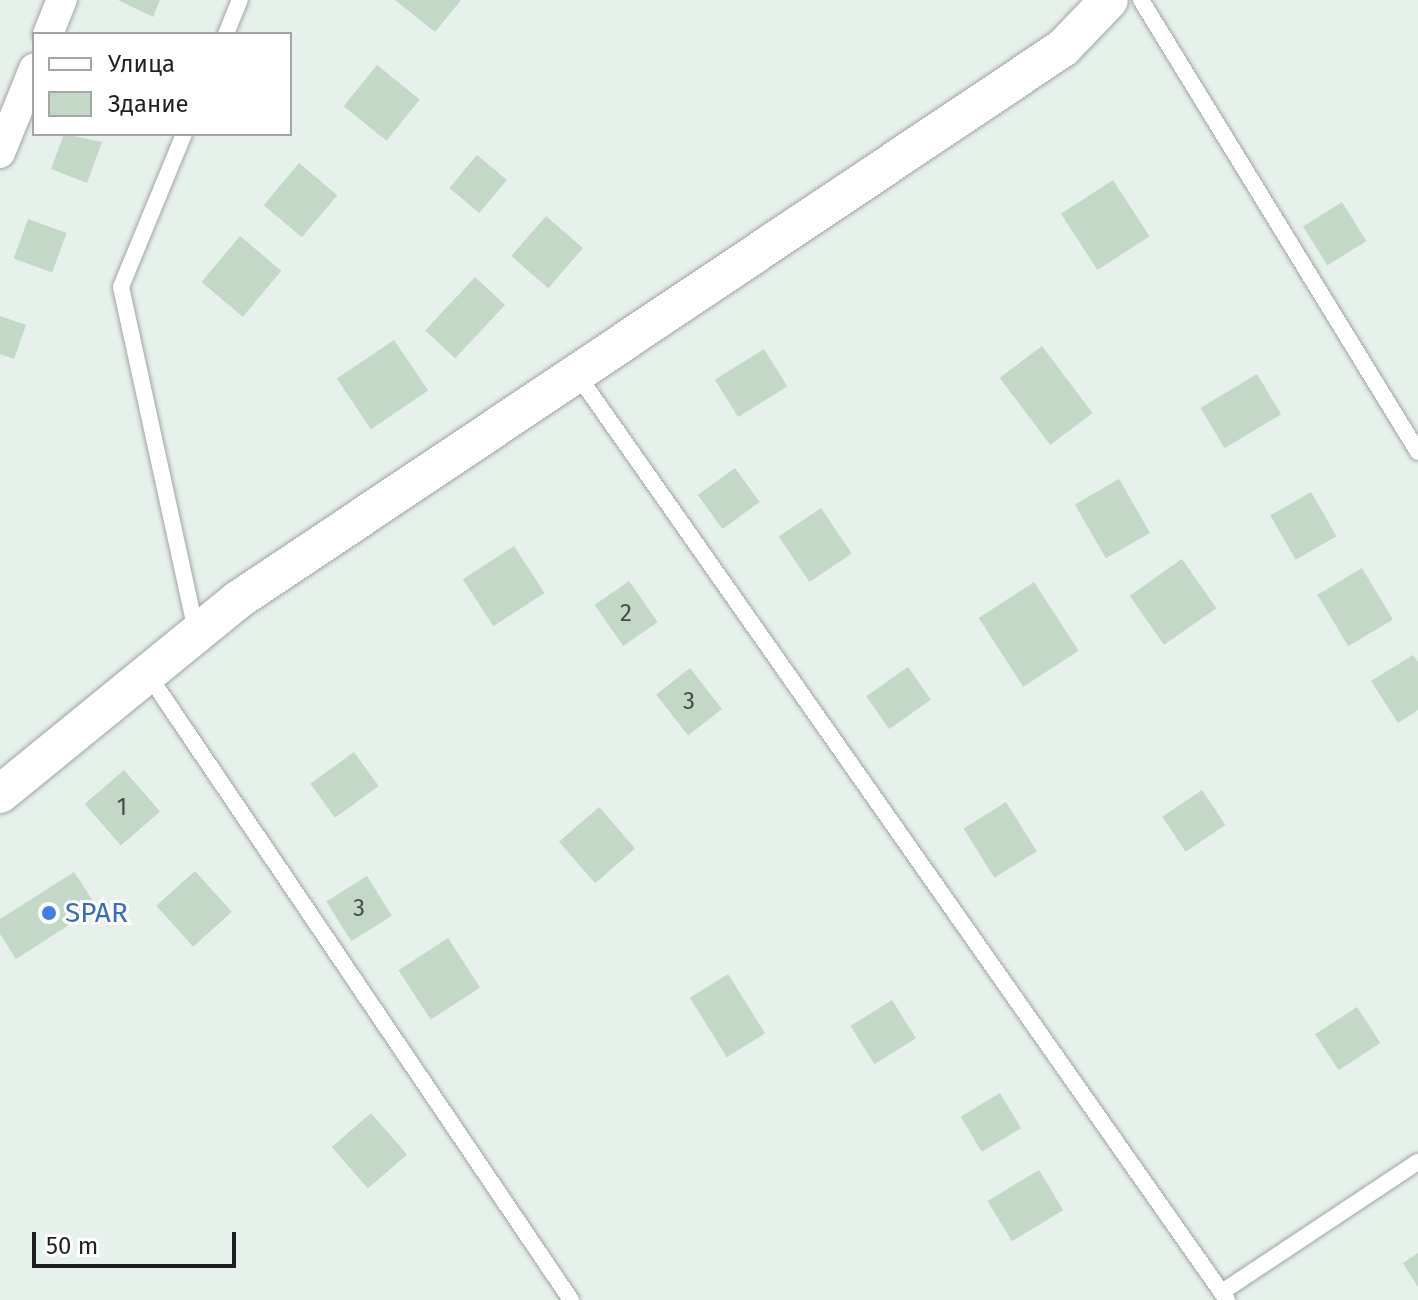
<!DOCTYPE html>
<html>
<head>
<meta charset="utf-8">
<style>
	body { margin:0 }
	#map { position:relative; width:1418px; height:1300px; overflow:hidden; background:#e5f1ea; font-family:"Fira Sans",sans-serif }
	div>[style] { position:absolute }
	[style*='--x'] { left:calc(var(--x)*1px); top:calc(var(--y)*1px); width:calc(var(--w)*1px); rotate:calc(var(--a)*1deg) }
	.building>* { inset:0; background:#c4d8c8; transform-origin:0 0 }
	.roads { filter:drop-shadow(0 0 2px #a3a3a3) drop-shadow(0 0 2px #a3a3a3) }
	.service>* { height:16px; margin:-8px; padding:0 8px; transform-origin:8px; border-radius:8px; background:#fff }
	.minor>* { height:30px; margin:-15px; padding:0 15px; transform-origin:15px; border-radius:15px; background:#fff }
	.tertiary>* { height:38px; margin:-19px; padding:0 19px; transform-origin:19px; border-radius:19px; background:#fff }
	.dots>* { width:22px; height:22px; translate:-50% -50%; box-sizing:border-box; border:4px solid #fff; border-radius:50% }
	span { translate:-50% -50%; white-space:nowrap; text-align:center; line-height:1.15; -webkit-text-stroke:6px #fff; paint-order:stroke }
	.number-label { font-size:24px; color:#484d49 }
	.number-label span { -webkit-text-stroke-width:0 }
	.shop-label { font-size:28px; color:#366cbe }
	.left { translate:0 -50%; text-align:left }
	.legend { position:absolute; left:32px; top:32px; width:260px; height:104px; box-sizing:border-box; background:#fff; border:2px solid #a5a5a5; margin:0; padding:10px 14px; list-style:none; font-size:24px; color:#1f1f1f }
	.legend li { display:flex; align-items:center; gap:16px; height:40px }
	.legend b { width:40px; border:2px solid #a5a5a5 }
	.scale { position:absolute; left:32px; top:1232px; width:204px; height:36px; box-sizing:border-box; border:4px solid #1f1f1f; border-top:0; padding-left:10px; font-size:24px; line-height:28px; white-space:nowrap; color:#1f1f1f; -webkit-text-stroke:6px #fff; paint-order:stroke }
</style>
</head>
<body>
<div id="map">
	<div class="building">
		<i style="clip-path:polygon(118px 0,160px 0,153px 17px)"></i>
		<i style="clip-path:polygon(395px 0,461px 0,435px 32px)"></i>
		<i style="left:377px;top:65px;width:55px;height:53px;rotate:39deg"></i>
		<i style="clip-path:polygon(64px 134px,102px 142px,87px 183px,51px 169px)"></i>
		<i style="left:477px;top:155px;width:39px;height:43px;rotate:40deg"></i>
		<i style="left:299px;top:163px;width:50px;height:55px;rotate:40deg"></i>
		<i style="left:1113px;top:180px;width:67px;height:62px;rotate:57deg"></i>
		<i style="left:1342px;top:202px;width:46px;height:46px;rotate:58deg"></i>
		<i style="left:546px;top:216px;width:49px;height:53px;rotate:41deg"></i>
		<i style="left:28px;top:219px;width:41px;height:42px;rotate:20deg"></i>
		<i style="left:240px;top:236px;width:54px;height:60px;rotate:40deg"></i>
		<i style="left:475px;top:277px;width:41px;height:73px;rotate:43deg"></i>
		<i style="clip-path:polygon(0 316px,26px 325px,14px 359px,0 354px)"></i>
		<i style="left:394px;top:340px;width:61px;height:69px;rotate:56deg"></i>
		<i style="left:1042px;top:346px;width:84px;height:53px;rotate:53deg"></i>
		<i style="left:764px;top:349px;width:44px;height:58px;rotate:58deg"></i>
		<i style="left:1257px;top:374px;width:47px;height:66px;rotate:59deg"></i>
		<i style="left:735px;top:468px;width:42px;height:46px;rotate:54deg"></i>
		<i style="left:1119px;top:479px;width:62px;height:51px;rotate:60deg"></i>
		<i style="left:1311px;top:492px;width:51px;height:47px;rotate:60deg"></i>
		<i style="left:821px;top:508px;width:55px;height:51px;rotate:56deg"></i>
		<i style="left:514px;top:546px;width:56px;height:61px;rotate:57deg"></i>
		<i style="left:1182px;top:559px;width:60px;height:64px;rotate:55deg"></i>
		<i style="left:1362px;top:568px;width:60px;height:52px;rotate:59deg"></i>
		<i style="left:629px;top:581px;width:50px;height:42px;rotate:55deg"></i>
		<i style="left:1034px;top:582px;width:82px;height:66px;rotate:57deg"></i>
		<i style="clip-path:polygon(1413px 655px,1418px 662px,1418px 710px,1398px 723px,1371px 681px)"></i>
		<i style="left:908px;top:667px;width:40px;height:51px;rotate:55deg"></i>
		<i style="left:690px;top:668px;width:52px;height:43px;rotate:52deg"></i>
		<i style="left:354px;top:752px;width:42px;height:54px;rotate:54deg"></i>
		<i style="left:124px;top:770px;width:55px;height:52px;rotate:49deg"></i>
		<i style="left:1202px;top:790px;width:42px;height:48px;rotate:56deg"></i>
		<i style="left:1006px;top:802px;width:58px;height:50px;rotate:58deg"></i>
		<i style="left:599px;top:807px;width:55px;height:53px;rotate:49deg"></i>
		<i style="left:195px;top:871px;width:55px;height:52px;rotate:48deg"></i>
		<i style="clip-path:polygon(74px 872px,97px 907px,16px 959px,0 934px,0 919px)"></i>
		<i style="left:367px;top:876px;width:47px;height:48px;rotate:58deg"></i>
		<i style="left:448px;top:938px;width:59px;height:59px;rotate:57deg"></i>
		<i style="left:728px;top:974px;width:70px;height:45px;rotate:58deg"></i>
		<i style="left:892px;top:1000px;width:45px;height:49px;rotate:58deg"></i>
		<i style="left:1357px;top:1007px;width:43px;height:50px;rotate:57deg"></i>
		<i style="left:1000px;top:1093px;width:41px;height:46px;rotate:59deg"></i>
		<i style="left:371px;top:1113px;width:55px;height:52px;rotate:49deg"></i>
		<i style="left:1039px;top:1170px;width:47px;height:60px;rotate:59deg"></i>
		<i style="clip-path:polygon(1418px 1253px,1418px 1287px,1403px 1263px)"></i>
	</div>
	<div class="roads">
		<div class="service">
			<i style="--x:1141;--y:0;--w:530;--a:58.5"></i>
			<i style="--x:226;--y:34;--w:37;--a:-68"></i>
			<i style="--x:184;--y:134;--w:165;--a:112.4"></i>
			<i style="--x:121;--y:287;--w:353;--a:77.7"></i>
			<i style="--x:579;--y:377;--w:1128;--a:54.93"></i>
			<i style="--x:147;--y:673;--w:757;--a:55.93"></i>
			<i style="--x:1222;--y:1292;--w:235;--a:-33.6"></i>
		</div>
		<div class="minor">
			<i style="--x:48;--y:34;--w:37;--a:-68"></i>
			<i style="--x:0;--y:153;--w:91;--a:-68"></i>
		</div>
		<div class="tertiary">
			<i style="--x:0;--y:794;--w:307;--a:-39.2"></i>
			<i style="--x:238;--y:600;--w:993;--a:-33.79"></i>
			<i style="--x:1063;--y:48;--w:66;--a:-46.2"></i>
		</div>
	</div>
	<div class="dots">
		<i style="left:49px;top:913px;background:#3f7fe0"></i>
	</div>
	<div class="number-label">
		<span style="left:626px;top:614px">2</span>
		<span style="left:689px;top:702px">3</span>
		<span style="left:122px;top:808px">1</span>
		<span style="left:359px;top:909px">3</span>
	</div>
	<div class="shop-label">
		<span class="left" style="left:65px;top:913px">SPAR</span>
	</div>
	<ul class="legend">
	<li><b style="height:10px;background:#fff"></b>Улица</li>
	<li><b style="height:22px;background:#c4d8c8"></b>Здание</li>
	</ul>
	<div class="scale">50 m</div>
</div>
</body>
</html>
